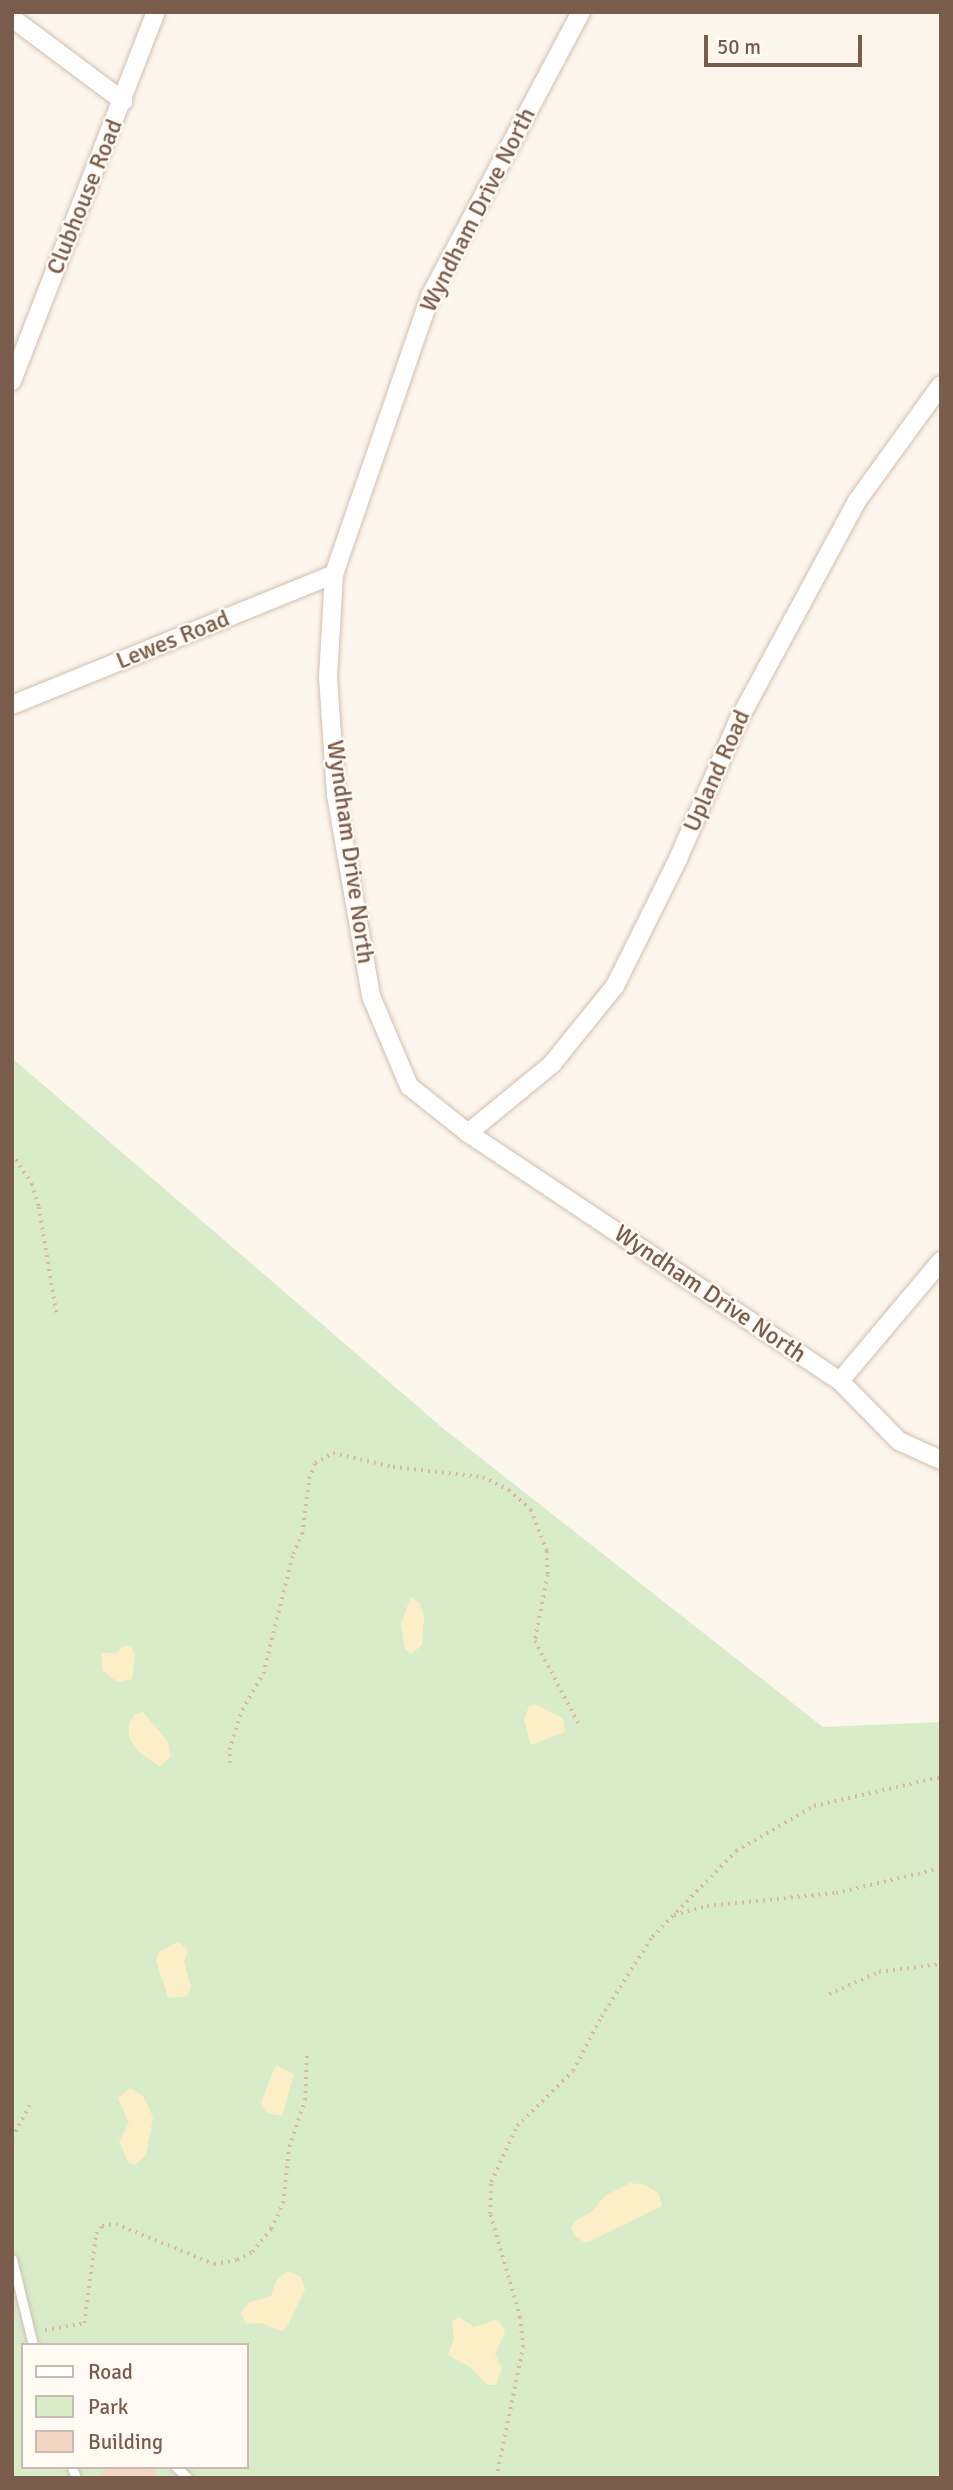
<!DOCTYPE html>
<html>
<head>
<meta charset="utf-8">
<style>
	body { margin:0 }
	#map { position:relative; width:953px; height:2490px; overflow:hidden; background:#fdf6ec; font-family:Signika,sans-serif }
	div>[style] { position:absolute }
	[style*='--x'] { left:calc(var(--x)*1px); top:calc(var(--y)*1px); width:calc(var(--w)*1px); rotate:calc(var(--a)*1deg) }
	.green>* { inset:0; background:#d8ecc9 }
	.sand>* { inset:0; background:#fcefc7 }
	.building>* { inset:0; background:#f3d5c3 }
	.path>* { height:3.5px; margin-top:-1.75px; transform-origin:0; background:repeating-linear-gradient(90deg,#d9b8a5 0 2px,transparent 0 7px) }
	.roads { filter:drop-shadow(0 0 2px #d1beb0) drop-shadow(0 0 2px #d1beb0) }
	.service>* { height:9px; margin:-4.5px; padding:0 4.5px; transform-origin:4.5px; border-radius:4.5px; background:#fff }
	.minor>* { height:18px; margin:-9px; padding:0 9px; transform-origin:9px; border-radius:9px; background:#fff }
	span { translate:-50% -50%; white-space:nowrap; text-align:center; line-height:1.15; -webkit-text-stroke:5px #fffaf3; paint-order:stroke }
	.street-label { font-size:24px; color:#7a5c4d }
	.frame { position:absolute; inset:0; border:14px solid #7a5c4d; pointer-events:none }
	.legend { position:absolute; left:21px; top:2343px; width:228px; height:126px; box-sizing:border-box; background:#fffaf3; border:2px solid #cabbb1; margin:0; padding:9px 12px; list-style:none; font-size:21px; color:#7a5c4d }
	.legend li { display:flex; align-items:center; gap:14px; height:35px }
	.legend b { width:35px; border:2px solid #cabbb1 }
	.scale { position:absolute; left:704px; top:35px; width:158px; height:32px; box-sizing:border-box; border:4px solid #7a5c4d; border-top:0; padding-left:9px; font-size:21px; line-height:24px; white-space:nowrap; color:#7a5c4d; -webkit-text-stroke:5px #fffaf3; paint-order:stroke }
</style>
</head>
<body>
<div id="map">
	<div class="green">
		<i style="clip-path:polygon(evenodd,12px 1058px,444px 1429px,823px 1727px,941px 1722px,941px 2478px,12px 2478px,12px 1058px,23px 2345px,247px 2345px,247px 2467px,23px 2467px,23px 2345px)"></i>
	</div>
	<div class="sand">
		<i style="clip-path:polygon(411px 1597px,420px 1604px,424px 1617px,422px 1645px,411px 1654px,405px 1649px,401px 1623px)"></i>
		<i style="clip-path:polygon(124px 1646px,131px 1646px,135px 1654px,132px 1679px,117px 1682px,103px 1671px,101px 1653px,116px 1653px)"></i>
		<i style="clip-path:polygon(535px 1704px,563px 1718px,565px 1732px,531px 1745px,524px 1720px,529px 1706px)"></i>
		<i style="clip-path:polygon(143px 1712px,168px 1742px,170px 1757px,160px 1767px,138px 1751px,129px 1737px,129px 1724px,134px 1715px)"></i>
		<i style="clip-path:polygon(179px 1942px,188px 1950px,184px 1962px,191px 1987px,187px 1996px,173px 1998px,168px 1997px,156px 1961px,159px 1952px)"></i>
		<i style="clip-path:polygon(276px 2065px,294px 2074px,282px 2116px,266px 2113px,261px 2102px)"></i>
		<i style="clip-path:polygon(130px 2088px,143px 2096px,153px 2117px,146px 2155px,135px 2165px,128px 2162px,119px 2141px,129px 2123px,118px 2098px)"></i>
		<i style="clip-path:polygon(630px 2183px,646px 2185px,659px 2194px,662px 2206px,586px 2243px,575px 2236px,571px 2227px,578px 2219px,590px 2213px,605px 2196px)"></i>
		<i style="clip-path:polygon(287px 2271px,301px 2277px,305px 2290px,287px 2327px,281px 2331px,261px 2323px,246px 2324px,241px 2313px,248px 2303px,271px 2296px,276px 2281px)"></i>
		<i style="clip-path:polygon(459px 2317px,474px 2327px,496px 2320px,502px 2325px,505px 2333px,495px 2354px,502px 2368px,496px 2385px,487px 2385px,470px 2367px,448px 2355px,454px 2339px,452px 2322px)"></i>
	</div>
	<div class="building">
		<i style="clip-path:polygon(108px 2467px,151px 2467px,161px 2478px,97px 2478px)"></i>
	</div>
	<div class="path">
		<i style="--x:12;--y:1154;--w:36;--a:56"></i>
		<i style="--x:32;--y:1184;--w:24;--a:73"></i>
		<i style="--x:39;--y:1207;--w:110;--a:80.6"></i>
		<i style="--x:230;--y:1763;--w:13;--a:-94"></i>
		<i style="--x:229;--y:1750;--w:42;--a:-72"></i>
		<i style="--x:242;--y:1710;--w:42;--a:-59.7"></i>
		<i style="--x:263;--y:1674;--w:124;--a:-76"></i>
		<i style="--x:293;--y:1554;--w:22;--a:-66"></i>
		<i style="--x:302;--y:1534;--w:55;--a:-82.7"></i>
		<i style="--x:309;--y:1479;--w:17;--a:-69"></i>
		<i style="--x:315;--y:1463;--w:21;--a:-29"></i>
		<i style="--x:333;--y:1453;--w:62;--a:13.1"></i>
		<i style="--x:393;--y:1467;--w:91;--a:6.3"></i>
		<i style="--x:483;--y:1477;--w:29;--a:27"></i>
		<i style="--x:509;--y:1490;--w:30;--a:42"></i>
		<i style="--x:531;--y:1510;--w:44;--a:68.7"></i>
		<i style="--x:547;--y:1551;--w:24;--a:88"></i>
		<i style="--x:548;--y:1575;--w:67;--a:101.1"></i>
		<i style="--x:535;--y:1641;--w:98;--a:62.1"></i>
		<i style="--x:674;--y:1915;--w:34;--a:-15"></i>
		<i style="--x:707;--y:1906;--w:130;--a:-5.8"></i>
		<i style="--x:836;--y:1893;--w:105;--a:-13.2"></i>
		<i style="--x:829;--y:1994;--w:55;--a:-23.7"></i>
		<i style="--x:879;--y:1972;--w:63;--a:-7.4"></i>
		<i style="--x:12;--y:2138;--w:38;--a:-62"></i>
		<i style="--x:45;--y:2330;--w:40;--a:-10"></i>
		<i style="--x:84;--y:2323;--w:90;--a:-82.3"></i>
		<i style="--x:96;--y:2234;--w:10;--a:-53"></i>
		<i style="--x:102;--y:2226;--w:14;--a:-8"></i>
		<i style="--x:116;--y:2224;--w:106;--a:22.2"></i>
		<i style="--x:214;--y:2264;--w:23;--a:-10"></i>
		<i style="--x:237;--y:2260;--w:17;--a:-28"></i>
		<i style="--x:252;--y:2252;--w:30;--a:-50"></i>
		<i style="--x:271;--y:2229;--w:29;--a:-65"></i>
		<i style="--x:283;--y:2203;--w:56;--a:-83.9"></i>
		<i style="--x:289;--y:2147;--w:50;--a:-71.2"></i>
		<i style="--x:305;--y:2100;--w:49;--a:-87.7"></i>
		<i style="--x:496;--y:2478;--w:134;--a:-78.4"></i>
		<i style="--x:523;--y:2347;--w:29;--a:-96"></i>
		<i style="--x:520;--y:2318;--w:108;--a:-106.1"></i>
		<i style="--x:490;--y:2214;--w:32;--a:-88"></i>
		<i style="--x:491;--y:2182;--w:62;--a:-65.1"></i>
		<i style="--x:517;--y:2126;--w:78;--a:-44.5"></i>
		<i style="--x:573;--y:2071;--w:61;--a:-62.6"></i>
		<i style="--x:601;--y:2017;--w:95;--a:-57.5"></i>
		<i style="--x:652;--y:1937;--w:120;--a:-45.7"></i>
		<i style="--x:736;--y:1851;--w:90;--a:-30"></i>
		<i style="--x:814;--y:1806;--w:130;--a:-12.9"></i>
	</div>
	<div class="roads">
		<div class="service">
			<i style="--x:12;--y:2259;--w:89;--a:76.3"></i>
			<i style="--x:72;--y:2467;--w:12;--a:70"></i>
			<i style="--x:176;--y:2467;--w:16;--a:43"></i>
		</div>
		<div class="minor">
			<i style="--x:581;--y:12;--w:319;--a:118"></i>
			<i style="--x:431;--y:294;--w:296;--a:109.1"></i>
			<i style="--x:334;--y:574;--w:103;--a:93.3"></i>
			<i style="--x:328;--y:677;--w:118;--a:86.1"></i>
			<i style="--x:336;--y:795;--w:204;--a:80.1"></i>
			<i style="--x:371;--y:996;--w:98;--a:67.1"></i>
			<i style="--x:409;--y:1086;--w:75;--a:38.5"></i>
			<i style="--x:468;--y:1133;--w:447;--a:33.7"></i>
			<i style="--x:840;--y:1381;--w:84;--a:45.5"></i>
			<i style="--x:899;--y:1441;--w:46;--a:24.3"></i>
			<i style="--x:12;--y:18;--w:139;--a:36.8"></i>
			<i style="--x:12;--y:381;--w:396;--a:-68.7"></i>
			<i style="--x:12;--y:705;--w:348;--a:-22.1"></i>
			<i style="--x:468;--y:1133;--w:109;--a:-39.4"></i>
			<i style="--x:552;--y:1064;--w:100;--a:-51.1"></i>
			<i style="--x:615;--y:986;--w:142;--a:-63.6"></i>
			<i style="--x:678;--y:859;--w:150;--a:-66.5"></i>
			<i style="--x:738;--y:721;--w:250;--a:-61.6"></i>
			<i style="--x:857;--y:501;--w:143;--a:-54.1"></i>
			<i style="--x:840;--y:1381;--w:157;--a:-49.9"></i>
		</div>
	</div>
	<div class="street-label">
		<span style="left:85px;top:197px;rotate:-68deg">Clubhouse Road</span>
		<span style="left:478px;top:210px;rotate:-63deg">Wyndham Drive North</span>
		<span style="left:173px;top:640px;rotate:-22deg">Lewes Road</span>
		<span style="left:717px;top:771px;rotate:-66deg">Upland Road</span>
		<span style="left:350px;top:852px;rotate:82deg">Wyndham Drive North</span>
		<span style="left:710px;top:1294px;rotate:34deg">Wyndham Drive North</span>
	</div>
	<div class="frame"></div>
	<ul class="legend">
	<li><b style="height:9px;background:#fff"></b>Road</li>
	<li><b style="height:19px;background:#d8ecc9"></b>Park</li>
	<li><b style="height:19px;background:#f3d5c3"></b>Building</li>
	</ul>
	<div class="scale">50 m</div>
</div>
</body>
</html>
